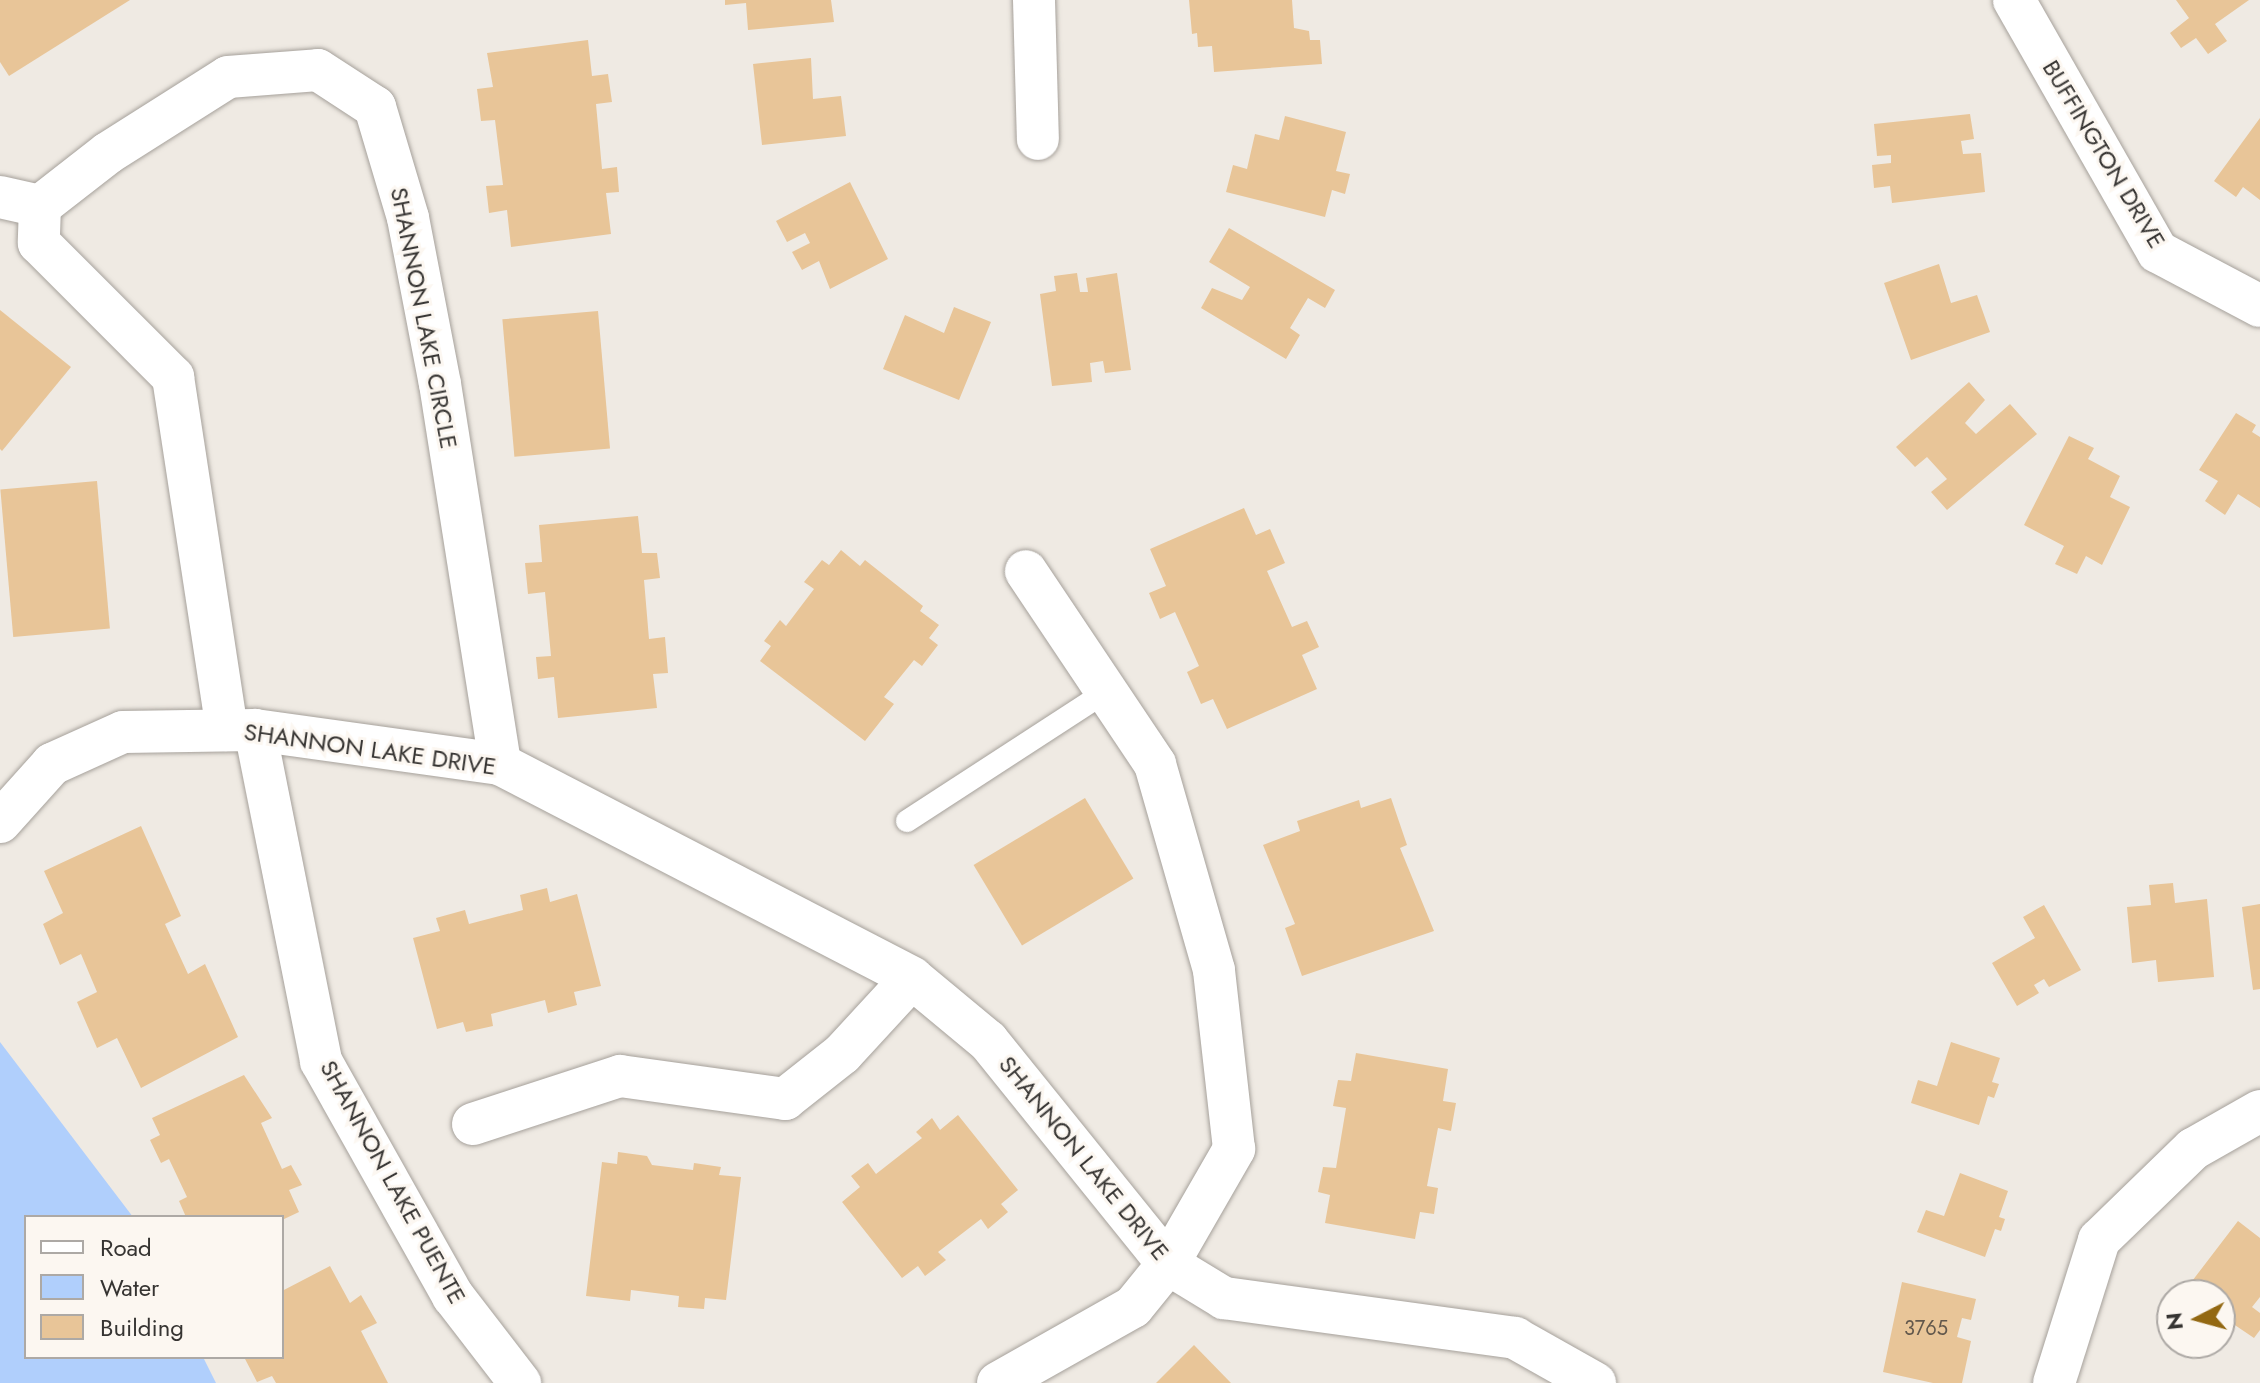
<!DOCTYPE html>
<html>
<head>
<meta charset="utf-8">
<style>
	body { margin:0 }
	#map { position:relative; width:2260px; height:1383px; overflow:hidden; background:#efeae3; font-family:Jost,sans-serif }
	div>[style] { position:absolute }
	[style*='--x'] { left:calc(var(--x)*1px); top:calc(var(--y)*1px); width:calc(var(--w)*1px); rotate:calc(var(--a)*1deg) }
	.water>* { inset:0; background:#b0cffc }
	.building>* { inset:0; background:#e8c598; transform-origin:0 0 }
	.roads { filter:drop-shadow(0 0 2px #a6a19b) drop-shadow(0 0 2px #a6a19b) }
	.lane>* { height:22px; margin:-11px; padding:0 11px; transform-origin:11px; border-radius:11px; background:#fff }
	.street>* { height:42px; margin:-21px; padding:0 21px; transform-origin:21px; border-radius:21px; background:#fff }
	span { translate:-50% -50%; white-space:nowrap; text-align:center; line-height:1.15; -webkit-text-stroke:6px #fcf7f1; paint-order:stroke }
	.number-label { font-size:20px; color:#62584c }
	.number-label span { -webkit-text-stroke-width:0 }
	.street-label { font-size:24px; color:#363432 }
	.legend { position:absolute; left:24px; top:1215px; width:260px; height:144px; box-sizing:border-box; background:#fcf7f1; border:2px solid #ada9a5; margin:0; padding:10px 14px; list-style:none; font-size:24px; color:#363432 }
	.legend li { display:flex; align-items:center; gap:16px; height:40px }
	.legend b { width:40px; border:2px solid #ada9a5 }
	.north { position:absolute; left:2156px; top:1279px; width:80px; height:80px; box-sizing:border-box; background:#fcf7f1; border:2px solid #ada9a5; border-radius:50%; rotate:264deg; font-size:22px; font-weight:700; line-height:32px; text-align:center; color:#363432 }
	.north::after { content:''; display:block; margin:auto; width:28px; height:36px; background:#936812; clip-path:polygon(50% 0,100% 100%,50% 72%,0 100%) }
</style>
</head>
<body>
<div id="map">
	<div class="water">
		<i style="clip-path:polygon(0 1042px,133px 1217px,26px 1217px,26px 1357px,203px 1357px,216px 1383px,0 1383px)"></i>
	</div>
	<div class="building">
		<i style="clip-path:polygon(0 0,130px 0,9px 76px,0 62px)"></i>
		<i style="clip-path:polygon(725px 0,831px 0,834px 22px,748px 30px,746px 3px,725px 5px)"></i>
		<i style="clip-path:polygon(1189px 0,1292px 0,1294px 28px,1309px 31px,1310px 40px,1320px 40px,1322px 64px,1214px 72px,1212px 46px,1198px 47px,1197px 33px,1192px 34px)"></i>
		<i style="clip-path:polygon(2176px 0,2249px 0,2215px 24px,2227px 41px,2208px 54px,2196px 38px,2181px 48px,2170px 33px,2189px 18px)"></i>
		<i style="clip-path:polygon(588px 40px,592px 76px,608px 74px,612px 102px,596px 104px,602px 169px,617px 167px,619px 192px,606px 193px,611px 234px,511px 247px,507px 210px,489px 213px,486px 186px,503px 185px,495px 120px,481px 121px,477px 89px,493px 87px,487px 53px)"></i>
		<i style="clip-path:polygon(811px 58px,813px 99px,841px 96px,846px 136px,762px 145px,753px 64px)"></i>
		<i style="clip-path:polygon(1970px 114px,1974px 139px,1961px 141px,1963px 154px,1981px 153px,1985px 192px,1892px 203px,1890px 186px,1874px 188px,1872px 165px,1891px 163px,1891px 155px,1877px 156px,1874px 124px)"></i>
		<i style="clip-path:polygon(1285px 116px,1346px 132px,1336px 171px,1350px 174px,1345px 194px,1332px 190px,1325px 217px,1226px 192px,1233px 165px,1247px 169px,1255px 134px,1279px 140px)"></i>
		<i style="clip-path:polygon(2260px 118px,2260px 200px,2243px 187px,2236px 197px,2214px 181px)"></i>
		<i style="clip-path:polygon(850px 182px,888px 259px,830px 289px,819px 261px,802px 270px,792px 252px,810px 243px,805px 233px,787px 242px,776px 221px)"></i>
		<i style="clip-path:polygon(1229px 228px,1335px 290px,1325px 308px,1308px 298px,1290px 328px,1300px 335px,1286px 359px,1201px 308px,1212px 288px,1242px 300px,1250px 287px,1209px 262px)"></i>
		<i style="clip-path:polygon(1939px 264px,1951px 303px,1977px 295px,1990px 332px,1911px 360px,1884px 283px)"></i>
		<i style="clip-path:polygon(1077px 273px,1080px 292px,1088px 292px,1086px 278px,1117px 273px,1131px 370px,1105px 373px,1103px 361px,1090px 363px,1092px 382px,1052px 386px,1040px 294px,1056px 291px,1054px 276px)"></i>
		<i style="clip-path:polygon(954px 307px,991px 322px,959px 400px,883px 369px,905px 315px,944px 333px)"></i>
		<i style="clip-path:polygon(0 310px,71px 367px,2px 451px,0 449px)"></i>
		<i style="left:598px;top:311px;width:138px;height:96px;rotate:85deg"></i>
		<i style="clip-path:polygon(1969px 382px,1985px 400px,1965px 423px,1976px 434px,2010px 404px,2037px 434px,1947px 510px,1931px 492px,1947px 479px,1927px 457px,1915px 467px,1896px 447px)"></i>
		<i style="clip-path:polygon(2236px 413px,2256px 425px,2252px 432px,2260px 437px,2260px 508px,2238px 494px,2225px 515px,2205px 501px,2218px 481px,2199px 470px)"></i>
		<i style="clip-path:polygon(2069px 436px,2094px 448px,2088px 459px,2120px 476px,2110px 497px,2130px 507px,2102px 565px,2086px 556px,2077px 574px,2055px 564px,2064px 546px,2024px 525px)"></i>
		<i style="left:97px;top:481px;width:148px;height:97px;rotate:85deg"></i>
		<i style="clip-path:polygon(1244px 508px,1256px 535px,1270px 529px,1285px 563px,1267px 571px,1292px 627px,1307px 621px,1319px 647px,1302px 655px,1317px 689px,1227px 729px,1213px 699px,1201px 704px,1187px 672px,1199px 666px,1175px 612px,1160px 619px,1149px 593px,1166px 586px,1150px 549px)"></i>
		<i style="clip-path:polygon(638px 516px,642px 553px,657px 553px,660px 578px,644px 580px,649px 639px,665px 637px,668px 673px,653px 674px,657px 708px,558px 718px,554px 677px,538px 679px,536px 657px,551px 656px,545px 592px,528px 594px,525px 563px,542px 562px,539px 525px)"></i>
		<i style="clip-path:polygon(841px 550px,860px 566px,865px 560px,923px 606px,920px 611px,939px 625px,929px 638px,938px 645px,922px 666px,914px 660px,884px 697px,894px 704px,865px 741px,760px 661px,771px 646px,764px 641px,780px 620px,786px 626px,814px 589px,804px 582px,822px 560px,829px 565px)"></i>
		<i style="left:1085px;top:798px;width:94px;height:130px;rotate:59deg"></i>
		<i style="clip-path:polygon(1391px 798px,1407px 845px,1400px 848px,1434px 931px,1302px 976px,1285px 928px,1295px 924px,1263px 845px,1300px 831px,1297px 821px,1359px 800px,1361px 808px)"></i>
		<i style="clip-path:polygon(141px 826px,181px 916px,165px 924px,188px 974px,205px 964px,238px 1037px,141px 1088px,117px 1038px,97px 1048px,77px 1002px,97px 992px,81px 954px,60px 965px,43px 924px,63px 913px,44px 871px)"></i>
		<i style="clip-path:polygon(2173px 883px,2175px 903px,2207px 899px,2214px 977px,2158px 982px,2156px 960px,2132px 963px,2127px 907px,2151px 905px,2149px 885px)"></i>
		<i style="clip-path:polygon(547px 888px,550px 902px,577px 894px,601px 986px,574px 992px,577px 1005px,548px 1013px,545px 1000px,491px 1014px,493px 1026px,466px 1032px,463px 1022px,437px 1029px,413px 938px,440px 931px,436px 918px,465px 910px,469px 924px,523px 910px,520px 895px)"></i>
		<i style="clip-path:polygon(2260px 904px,2260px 989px,2253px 990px,2242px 907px)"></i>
		<i style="clip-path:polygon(2044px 905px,2081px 970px,2049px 987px,2044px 979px,2034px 985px,2039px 993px,2017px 1006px,1992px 963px,2035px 938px,2023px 917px)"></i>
		<i style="clip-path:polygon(1951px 1042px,2000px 1058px,1992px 1082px,1999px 1084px,1994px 1098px,1988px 1096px,1979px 1125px,1911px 1103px,1918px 1080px,1937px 1086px)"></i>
		<i style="clip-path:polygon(1356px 1053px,1448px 1069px,1443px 1101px,1456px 1103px,1451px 1131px,1438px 1128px,1427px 1186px,1438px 1188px,1434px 1214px,1420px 1212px,1415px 1239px,1325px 1223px,1330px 1195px,1318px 1192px,1323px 1167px,1336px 1168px,1346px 1108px,1333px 1106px,1338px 1080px,1351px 1081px)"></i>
		<i style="clip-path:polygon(244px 1075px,272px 1118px,261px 1123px,282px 1169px,291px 1165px,302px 1185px,289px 1190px,299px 1212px,282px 1220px,186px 1217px,179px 1201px,187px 1197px,169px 1159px,161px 1163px,150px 1140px,160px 1135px,152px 1118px)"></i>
		<i style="clip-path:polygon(958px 1115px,1018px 1190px,1001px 1204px,1008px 1212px,988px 1229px,981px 1219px,938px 1252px,946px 1260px,925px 1276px,918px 1266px,902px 1278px,842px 1202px,860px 1187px,851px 1176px,868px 1163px,876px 1174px,922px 1138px,916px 1132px,932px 1118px,940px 1130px)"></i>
		<i style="clip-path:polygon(618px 1152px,647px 1156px,652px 1165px,693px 1170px,694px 1163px,721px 1167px,719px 1175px,741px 1177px,726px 1300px,705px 1298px,704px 1309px,678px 1307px,679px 1296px,631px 1290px,630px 1301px,586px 1296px,602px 1162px,617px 1164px)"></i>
		<i style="clip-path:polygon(1960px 1173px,2008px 1191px,1999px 1217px,2005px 1219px,2001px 1231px,1995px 1229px,1985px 1257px,1917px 1232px,1926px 1210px,1944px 1216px)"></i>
		<i style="clip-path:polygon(2238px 1221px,2260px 1238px,2260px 1297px,2252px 1307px,2260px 1313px,2260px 1330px,2254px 1338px,2220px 1315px,2220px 1295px,2194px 1295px,2186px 1289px)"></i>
		<i style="clip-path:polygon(330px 1266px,350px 1303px,361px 1295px,377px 1323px,361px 1331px,388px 1383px,276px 1383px,272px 1376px,257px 1382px,244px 1357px,282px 1357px,282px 1291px)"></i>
		<i style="clip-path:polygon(1902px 1282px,1976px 1299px,1971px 1320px,1962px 1318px,1957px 1337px,1971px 1341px,1962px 1383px,1933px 1383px,1883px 1372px)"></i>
		<i style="clip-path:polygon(1194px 1345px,1231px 1383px,1156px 1383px)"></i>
	</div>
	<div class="roads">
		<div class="lane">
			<i style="--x:907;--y:821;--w:239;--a:-33"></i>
		</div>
		<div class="street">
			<i style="--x:1034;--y:0;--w:139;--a:88.4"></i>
			<i style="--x:2014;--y:0;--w:290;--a:60.3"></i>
			<i style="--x:2158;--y:252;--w:115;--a:27.9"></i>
			<i style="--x:0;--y:197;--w:41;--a:12.7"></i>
			<i style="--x:40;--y:206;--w:86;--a:-37.9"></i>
			<i style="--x:108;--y:153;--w:142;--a:-32.3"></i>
			<i style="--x:228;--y:77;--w:90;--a:-4.4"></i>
			<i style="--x:318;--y:70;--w:68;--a:33"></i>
			<i style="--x:375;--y:107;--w:116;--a:73.4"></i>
			<i style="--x:408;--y:218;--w:169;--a:79.1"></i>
			<i style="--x:440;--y:384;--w:385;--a:81"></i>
			<i style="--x:40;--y:206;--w:37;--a:92"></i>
			<i style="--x:39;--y:243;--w:190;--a:45"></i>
			<i style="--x:173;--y:377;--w:357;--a:81.3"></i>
			<i style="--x:255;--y:730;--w:338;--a:78.7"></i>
			<i style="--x:321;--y:1061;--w:270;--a:60.7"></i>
			<i style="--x:453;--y:1296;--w:110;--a:52.4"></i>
			<i style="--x:0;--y:822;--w:78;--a:-48.1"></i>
			<i style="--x:52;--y:764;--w:78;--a:-24.3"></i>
			<i style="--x:123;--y:732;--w:132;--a:-0.9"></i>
			<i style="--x:255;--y:730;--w:247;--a:7.9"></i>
			<i style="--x:500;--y:764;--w:464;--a:27.4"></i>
			<i style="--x:473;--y:1124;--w:155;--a:-18.1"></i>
			<i style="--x:620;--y:1076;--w:167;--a:7.9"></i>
			<i style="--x:785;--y:1099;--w:73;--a:-38.3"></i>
			<i style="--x:842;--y:1054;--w:103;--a:-47.4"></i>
			<i style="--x:912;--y:978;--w:99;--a:39.7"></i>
			<i style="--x:988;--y:1041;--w:287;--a:51.1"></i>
			<i style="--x:1168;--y:1264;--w:66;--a:31.3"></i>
			<i style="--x:1224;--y:1298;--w:294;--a:7.8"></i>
			<i style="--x:1515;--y:1338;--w:92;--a:29.4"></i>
			<i style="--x:998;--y:1383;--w:155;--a:-29.4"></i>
			<i style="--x:1133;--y:1307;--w:55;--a:-50.9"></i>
			<i style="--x:1168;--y:1264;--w:133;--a:-60.1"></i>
			<i style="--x:1234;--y:1149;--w:180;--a:-96.4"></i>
			<i style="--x:1214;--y:970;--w:214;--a:-106"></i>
			<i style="--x:1155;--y:764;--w:232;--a:-123.8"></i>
			<i style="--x:2054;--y:1383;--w:150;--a:-72.5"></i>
			<i style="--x:2099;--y:1240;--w:131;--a:-44.1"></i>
			<i style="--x:2193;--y:1149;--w:77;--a:-29.6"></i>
		</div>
	</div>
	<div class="number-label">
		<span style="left:1926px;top:1328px">3765</span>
	</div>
	<div class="street-label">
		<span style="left:2104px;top:154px;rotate:59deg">BUFFINGTON DRIVE</span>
		<span style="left:424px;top:318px;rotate:79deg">SHANNON LAKE CIRCLE</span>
		<span style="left:370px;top:749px;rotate:8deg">SHANNON LAKE DRIVE</span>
		<span style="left:1084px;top:1158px;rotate:51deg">SHANNON LAKE DRIVE</span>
		<span style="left:393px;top:1182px;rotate:61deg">SHANNON LAKE PUENTE</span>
	</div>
	<ul class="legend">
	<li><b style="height:10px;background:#fff"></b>Road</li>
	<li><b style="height:22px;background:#b0cffc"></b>Water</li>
	<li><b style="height:22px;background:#e8c598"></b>Building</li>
	</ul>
	<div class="north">N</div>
</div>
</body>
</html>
